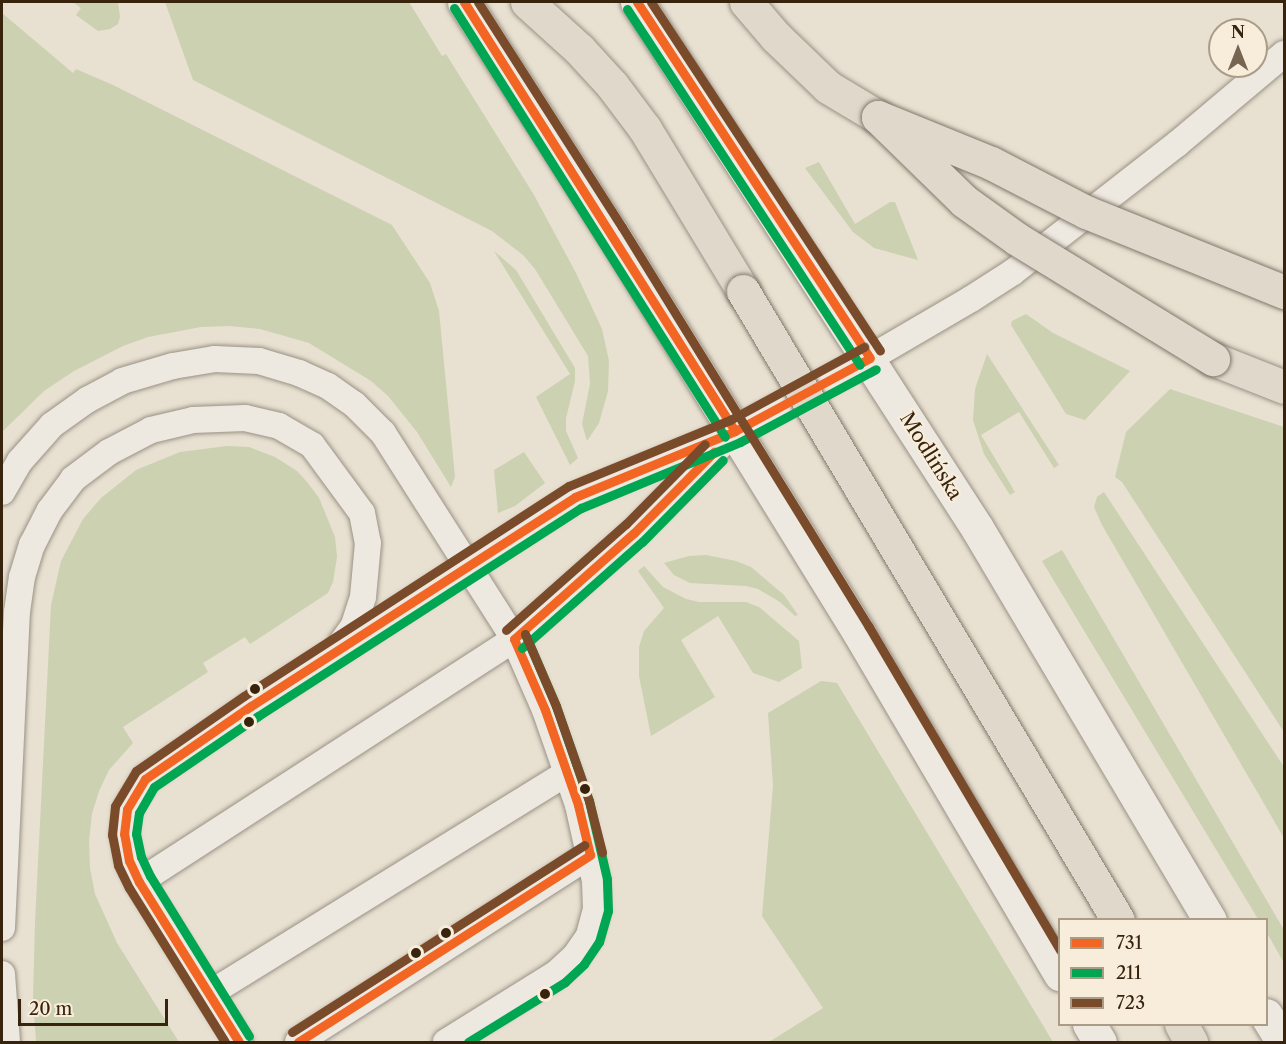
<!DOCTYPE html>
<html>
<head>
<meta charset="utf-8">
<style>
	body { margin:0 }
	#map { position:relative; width:1286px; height:1044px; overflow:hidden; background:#e8e0d0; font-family:"Libre Caslon Text",serif }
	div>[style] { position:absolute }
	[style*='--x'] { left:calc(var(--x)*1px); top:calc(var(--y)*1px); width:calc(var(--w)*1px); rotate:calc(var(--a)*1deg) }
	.green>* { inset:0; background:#ccd1b2 }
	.roads { filter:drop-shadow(0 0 2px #999286) drop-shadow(0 0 2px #999286) }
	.lane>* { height:26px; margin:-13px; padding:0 13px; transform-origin:13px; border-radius:13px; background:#ede8e0 }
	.secondary>* { height:33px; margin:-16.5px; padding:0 16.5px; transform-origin:16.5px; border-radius:16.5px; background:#ede8e0 }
	.primary>* { height:33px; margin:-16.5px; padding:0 16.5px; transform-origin:16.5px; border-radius:16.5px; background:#e0d8cb }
	.highway>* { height:33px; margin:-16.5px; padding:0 16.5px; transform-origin:16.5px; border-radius:16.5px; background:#e0d8cb }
	.bridges { filter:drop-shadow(0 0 2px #80786c) drop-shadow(0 0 2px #80786c) }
	.primary-bridge>* { height:33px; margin:-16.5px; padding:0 16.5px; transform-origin:16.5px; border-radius:16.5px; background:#e0d8cb }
	.highway-bridge>* { height:33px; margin:-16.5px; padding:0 16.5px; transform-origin:16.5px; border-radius:16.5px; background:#e0d8cb }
	.bus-1>* { height:9px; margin:-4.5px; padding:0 4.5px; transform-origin:4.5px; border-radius:4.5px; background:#f26522 }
	.bus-2>* { height:9px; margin:-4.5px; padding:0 4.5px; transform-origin:4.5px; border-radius:4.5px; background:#00a651 }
	.bus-3>* { height:9px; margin:-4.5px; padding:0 4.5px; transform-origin:4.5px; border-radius:4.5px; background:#7a4b2a }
	.dots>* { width:16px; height:16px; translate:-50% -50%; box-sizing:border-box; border:3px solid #f7edda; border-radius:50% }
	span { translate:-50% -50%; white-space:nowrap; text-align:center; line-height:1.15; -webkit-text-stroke:4.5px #f7edda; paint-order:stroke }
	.street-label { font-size:20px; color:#38230d }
	.frame { position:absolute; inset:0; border:3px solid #38230d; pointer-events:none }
	.legend { position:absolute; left:1058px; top:918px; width:210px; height:108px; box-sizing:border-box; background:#f7edda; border:2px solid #ab9c88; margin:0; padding:8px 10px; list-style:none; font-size:18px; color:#38230d }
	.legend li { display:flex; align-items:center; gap:12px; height:30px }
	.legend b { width:30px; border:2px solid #ab9c88 }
	.north { position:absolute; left:1208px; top:18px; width:60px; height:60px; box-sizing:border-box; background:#f7edda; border:2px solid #ab9c88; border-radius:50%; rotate:0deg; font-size:16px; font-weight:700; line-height:24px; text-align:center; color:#38230d }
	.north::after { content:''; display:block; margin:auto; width:21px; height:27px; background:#766551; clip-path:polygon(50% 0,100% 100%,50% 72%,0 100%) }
	.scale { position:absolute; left:18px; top:999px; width:150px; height:27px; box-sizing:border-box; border:3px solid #38230d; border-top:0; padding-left:8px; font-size:18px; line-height:21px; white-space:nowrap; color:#38230d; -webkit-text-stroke:4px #f7edda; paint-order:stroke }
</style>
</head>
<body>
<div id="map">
	<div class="green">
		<i style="clip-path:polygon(73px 2px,118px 2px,120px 17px,118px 24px,110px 29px,98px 31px,76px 15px,81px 8px)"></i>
		<i style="clip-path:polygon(165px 2px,409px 2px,442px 56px,446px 54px,534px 195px,576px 273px,602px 329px,609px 361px,608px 391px,599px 423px,587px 441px,582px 424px,590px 384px,588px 356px,535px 269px,523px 255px,492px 231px,193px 80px)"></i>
		<i style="clip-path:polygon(2px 13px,73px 73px,76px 69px,113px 85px,392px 225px,430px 283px,439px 311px,455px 477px,451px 487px,417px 432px,388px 396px,371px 381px,309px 343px,260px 329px,229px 326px,201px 327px,148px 337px,123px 346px,74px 371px,44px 391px,2px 432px)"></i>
		<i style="clip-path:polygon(819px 162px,855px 224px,890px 202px,895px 202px,918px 260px,874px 248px,853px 232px,805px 168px)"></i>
		<i style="clip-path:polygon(494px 251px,516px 270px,575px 368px,575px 381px,566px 418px,566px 431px,578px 458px,570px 465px,536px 397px,570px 374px)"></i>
		<i style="clip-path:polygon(1026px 314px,1053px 333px,1130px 371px,1085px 420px,1066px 414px,1011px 325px,1012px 321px)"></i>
		<i style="clip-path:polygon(987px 354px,1059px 465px,1054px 468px,1019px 412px,981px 435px,1015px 492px,1010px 495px,984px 454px,973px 420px,975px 389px)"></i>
		<i style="clip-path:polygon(1170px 389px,1284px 427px,1284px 732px,1122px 482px,1115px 477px,1126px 432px)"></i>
		<i style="clip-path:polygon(227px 446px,249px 447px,275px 457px,297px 471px,307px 482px,319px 498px,335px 537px,337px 557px,333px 582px,328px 593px,250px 644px,245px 637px,203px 663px,208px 672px,123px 727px,133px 743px,109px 770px,99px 791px,92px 814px,89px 841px,90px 868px,95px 894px,117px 943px,179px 1042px,36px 1042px,33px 999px,35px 922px,51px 605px,61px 561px,83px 519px,101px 498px,136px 470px,180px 452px)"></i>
		<i style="clip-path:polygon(524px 452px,545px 483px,515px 506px,498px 513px,494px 470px)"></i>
		<i style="clip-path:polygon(1104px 492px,1284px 767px,1284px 838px,1102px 525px,1094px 507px,1097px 497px)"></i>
		<i style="clip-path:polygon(1062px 550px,1284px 930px,1284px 963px,1267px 933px,1266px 920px,1258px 919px,1042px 561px)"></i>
		<i style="clip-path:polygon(706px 555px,736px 561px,751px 567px,784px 595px,798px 615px,795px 616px,780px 602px,758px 589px,746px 586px,690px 583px,674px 575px,664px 563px,689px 556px)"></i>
		<i style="clip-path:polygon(644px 566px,663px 587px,686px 599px,699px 602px,746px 602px,759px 607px,799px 641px,802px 668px,779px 682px,753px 673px,718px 616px,681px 640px,715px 697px,651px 736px,639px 676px,639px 647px,644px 631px,664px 608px,638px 571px)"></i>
		<i style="clip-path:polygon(821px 681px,837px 683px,1053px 1042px,769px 1042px,823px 1008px,762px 916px,773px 786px,768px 713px)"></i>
	</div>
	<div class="roads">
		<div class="lane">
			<i style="--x:2;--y:492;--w:36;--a:-60"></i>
			<i style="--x:20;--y:461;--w:48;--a:-48.4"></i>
			<i style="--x:52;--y:425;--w:43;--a:-35.5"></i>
			<i style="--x:87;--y:400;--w:40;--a:-28"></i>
			<i style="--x:122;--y:381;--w:53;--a:-16.4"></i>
			<i style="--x:173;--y:366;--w:43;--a:-9.5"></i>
			<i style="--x:215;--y:359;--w:44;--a:2.6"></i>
			<i style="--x:259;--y:361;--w:42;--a:16.7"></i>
			<i style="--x:299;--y:373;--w:32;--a:24"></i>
			<i style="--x:328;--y:386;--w:32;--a:35"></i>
			<i style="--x:354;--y:404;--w:41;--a:45"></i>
			<i style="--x:383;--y:433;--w:244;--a:57.5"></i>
			<i style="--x:514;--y:639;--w:77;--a:66.4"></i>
			<i style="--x:545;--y:710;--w:67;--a:70.8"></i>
			<i style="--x:567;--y:773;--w:34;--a:71"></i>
			<i style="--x:578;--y:805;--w:78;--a:77.4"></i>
			<i style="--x:595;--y:881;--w:28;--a:88"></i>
			<i style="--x:596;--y:909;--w:28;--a:105"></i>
			<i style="--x:589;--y:936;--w:24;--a:125"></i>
			<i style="--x:575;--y:956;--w:25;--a:137"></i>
			<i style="--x:557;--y:973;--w:131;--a:148.1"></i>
			<i style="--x:139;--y:882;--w:447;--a:-32.9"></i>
			<i style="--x:514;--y:639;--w:160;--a:-41.5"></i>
			<i style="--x:634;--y:533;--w:132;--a:-45.3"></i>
			<i style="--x:2;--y:928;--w:316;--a:-87.3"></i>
			<i style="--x:17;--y:612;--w:35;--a:-82"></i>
			<i style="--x:22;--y:577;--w:34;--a:-73"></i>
			<i style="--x:32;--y:545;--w:39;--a:-63"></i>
			<i style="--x:50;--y:510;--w:39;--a:-53"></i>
			<i style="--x:73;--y:479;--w:45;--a:-36.9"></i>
			<i style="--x:109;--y:452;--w:47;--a:-27.6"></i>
			<i style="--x:151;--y:430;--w:43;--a:-13.4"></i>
			<i style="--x:193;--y:420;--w:52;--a:-2.2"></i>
			<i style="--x:245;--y:418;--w:35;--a:13"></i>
			<i style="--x:279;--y:426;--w:38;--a:30"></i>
			<i style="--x:312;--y:445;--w:84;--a:53.7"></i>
			<i style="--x:362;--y:513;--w:31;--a:79"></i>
			<i style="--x:368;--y:543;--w:54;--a:95.3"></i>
			<i style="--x:363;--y:597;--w:32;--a:108"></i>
			<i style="--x:353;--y:627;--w:22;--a:126"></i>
			<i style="--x:2;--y:974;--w:68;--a:85.8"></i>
			<i style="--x:209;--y:994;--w:421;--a:-31.7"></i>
			<i style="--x:239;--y:1042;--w:189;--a:-122"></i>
			<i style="--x:139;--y:882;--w:23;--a:-115"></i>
			<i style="--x:129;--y:861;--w:27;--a:-100"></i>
			<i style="--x:124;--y:834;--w:25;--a:-83"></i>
			<i style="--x:127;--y:809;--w:35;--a:-59"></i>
			<i style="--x:145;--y:779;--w:129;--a:-34.6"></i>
			<i style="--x:251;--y:706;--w:386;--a:-32.8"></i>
			<i style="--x:575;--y:497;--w:173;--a:-22.4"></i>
			<i style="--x:735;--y:431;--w:153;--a:-28.4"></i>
			<i style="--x:870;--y:358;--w:117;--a:-30.3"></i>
			<i style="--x:971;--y:299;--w:50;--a:-32.7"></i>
			<i style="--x:1013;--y:272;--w:208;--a:-38"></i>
			<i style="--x:1177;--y:144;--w:140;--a:-40.1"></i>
			<i style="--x:298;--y:1042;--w:347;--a:-32.6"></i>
		</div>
		<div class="secondary">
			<i style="--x:464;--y:2;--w:274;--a:57.4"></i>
			<i style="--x:612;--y:233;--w:470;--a:58.3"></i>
			<i style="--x:859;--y:633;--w:396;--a:59.5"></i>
			<i style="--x:637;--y:2;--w:626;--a:57.12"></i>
			<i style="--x:977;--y:528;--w:456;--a:59.3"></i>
			<i style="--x:1266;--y:1015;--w:32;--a:58"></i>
			<i style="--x:1089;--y:1024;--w:21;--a:59"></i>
		</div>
		<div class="primary">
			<i style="--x:746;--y:2;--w:46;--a:49.4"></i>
			<i style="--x:776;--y:37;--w:72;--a:43.9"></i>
			<i style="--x:828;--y:87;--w:58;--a:31"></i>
		</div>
		<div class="highway">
			<i style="--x:527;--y:2;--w:70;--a:42.1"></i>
			<i style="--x:579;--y:49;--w:49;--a:47.5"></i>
			<i style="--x:612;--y:85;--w:55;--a:53.1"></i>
			<i style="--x:645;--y:129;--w:189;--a:58.8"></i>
			<i style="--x:1213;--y:359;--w:76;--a:21.5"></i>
			<i style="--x:1181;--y:1024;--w:21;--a:61"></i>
		</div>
	</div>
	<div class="bridges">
		<div class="primary-bridge">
			<i style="--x:878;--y:117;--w:122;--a:22.2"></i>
			<i style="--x:991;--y:163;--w:107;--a:27.3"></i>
			<i style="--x:1086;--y:212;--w:214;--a:22"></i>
		</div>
		<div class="highway-bridge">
			<i style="--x:878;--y:117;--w:120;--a:44.3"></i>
			<i style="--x:964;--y:201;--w:65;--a:35.6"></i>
			<i style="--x:1017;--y:239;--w:230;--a:31.5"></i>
			<i style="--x:743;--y:291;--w:732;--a:59.2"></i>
		</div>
	</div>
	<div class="bus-1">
		<i style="--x:464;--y:2;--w:507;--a:57.72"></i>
		<i style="--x:637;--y:2;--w:425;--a:56.8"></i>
		<i style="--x:514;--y:639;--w:160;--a:-41.5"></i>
		<i style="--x:634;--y:533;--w:114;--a:-45.4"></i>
		<i style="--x:514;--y:639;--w:77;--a:66.4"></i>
		<i style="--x:545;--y:710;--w:101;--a:70.8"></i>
		<i style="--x:578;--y:805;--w:51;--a:76.5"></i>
		<i style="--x:239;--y:1042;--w:189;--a:-122"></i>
		<i style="--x:139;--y:882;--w:23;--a:-115"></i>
		<i style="--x:129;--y:861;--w:27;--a:-100"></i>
		<i style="--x:124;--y:834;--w:25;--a:-83"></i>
		<i style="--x:127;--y:809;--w:35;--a:-59"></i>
		<i style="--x:145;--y:779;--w:129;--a:-34.6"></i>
		<i style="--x:251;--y:706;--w:386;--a:-32.8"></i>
		<i style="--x:575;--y:497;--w:173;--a:-22.4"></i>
		<i style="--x:735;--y:431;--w:153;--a:-28.4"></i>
		<i style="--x:298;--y:1042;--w:347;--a:-32.6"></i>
	</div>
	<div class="bus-2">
		<i style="--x:454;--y:8;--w:507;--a:57.72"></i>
		<i style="--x:627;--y:9;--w:425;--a:56.8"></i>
		<i style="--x:522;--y:648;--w:160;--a:-41.5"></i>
		<i style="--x:642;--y:542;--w:115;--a:-45.4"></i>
		<i style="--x:249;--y:1036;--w:188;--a:-121.7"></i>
		<i style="--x:150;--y:876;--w:21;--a:-115"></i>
		<i style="--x:141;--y:857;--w:24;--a:-102"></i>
		<i style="--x:136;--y:834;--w:21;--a:-82"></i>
		<i style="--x:139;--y:813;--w:30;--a:-60"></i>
		<i style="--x:154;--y:787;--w:126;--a:-34.3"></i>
		<i style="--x:258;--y:716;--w:384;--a:-32.8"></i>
		<i style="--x:581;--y:508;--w:172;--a:-22.5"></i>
		<i style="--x:740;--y:442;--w:154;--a:-28.2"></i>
		<i style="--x:468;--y:1042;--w:114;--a:-31.7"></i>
		<i style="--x:565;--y:982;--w:26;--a:-43"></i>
		<i style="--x:584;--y:964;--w:27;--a:-56"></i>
		<i style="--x:599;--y:942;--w:32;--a:-74"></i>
		<i style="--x:608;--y:911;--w:32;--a:-92"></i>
		<i style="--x:607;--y:879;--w:80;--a:-103"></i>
		<i style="--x:589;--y:801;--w:101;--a:-109.2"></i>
		<i style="--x:556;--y:706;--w:78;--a:-113.3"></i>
	</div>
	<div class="bus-3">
		<i style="--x:478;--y:2;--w:267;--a:57.4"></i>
		<i style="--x:622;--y:227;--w:470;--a:58.3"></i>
		<i style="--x:869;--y:627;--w:375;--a:59.4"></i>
		<i style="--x:651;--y:2;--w:417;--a:56.7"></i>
		<i style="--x:506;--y:630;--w:160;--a:-41.5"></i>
		<i style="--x:626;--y:524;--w:112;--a:-45.4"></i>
		<i style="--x:525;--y:634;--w:78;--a:66.7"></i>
		<i style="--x:556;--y:706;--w:101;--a:70.8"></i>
		<i style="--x:589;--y:801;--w:53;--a:75.7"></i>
		<i style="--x:292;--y:1032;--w:347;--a:-32.6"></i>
		<i style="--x:225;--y:1042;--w:181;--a:-121.9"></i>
		<i style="--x:129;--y:888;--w:25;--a:-116"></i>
		<i style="--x:118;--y:865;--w:31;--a:-101"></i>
		<i style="--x:112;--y:835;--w:29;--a:-84"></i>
		<i style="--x:115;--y:806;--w:41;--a:-59"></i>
		<i style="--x:136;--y:771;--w:131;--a:-34.8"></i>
		<i style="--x:244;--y:696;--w:387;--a:-32.9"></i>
		<i style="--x:569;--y:486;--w:174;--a:-22.3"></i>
		<i style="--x:730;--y:420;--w:153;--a:-28.6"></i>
	</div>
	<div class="dots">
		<i style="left:255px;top:689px;background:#38230d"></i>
		<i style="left:249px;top:722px;background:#38230d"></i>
		<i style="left:585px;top:789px;background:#38230d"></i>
		<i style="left:446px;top:933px;background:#38230d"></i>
		<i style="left:416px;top:953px;background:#38230d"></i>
		<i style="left:545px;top:994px;background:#38230d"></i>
	</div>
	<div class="street-label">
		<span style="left:931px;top:456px;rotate:58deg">Modlińska</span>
	</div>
	<div class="frame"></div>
	<ul class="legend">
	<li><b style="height:8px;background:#f26522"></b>731</li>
	<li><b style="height:8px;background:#00a651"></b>211</li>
	<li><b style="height:8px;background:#7a4b2a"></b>723</li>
	</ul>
	<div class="north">N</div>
	<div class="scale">20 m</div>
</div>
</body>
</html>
